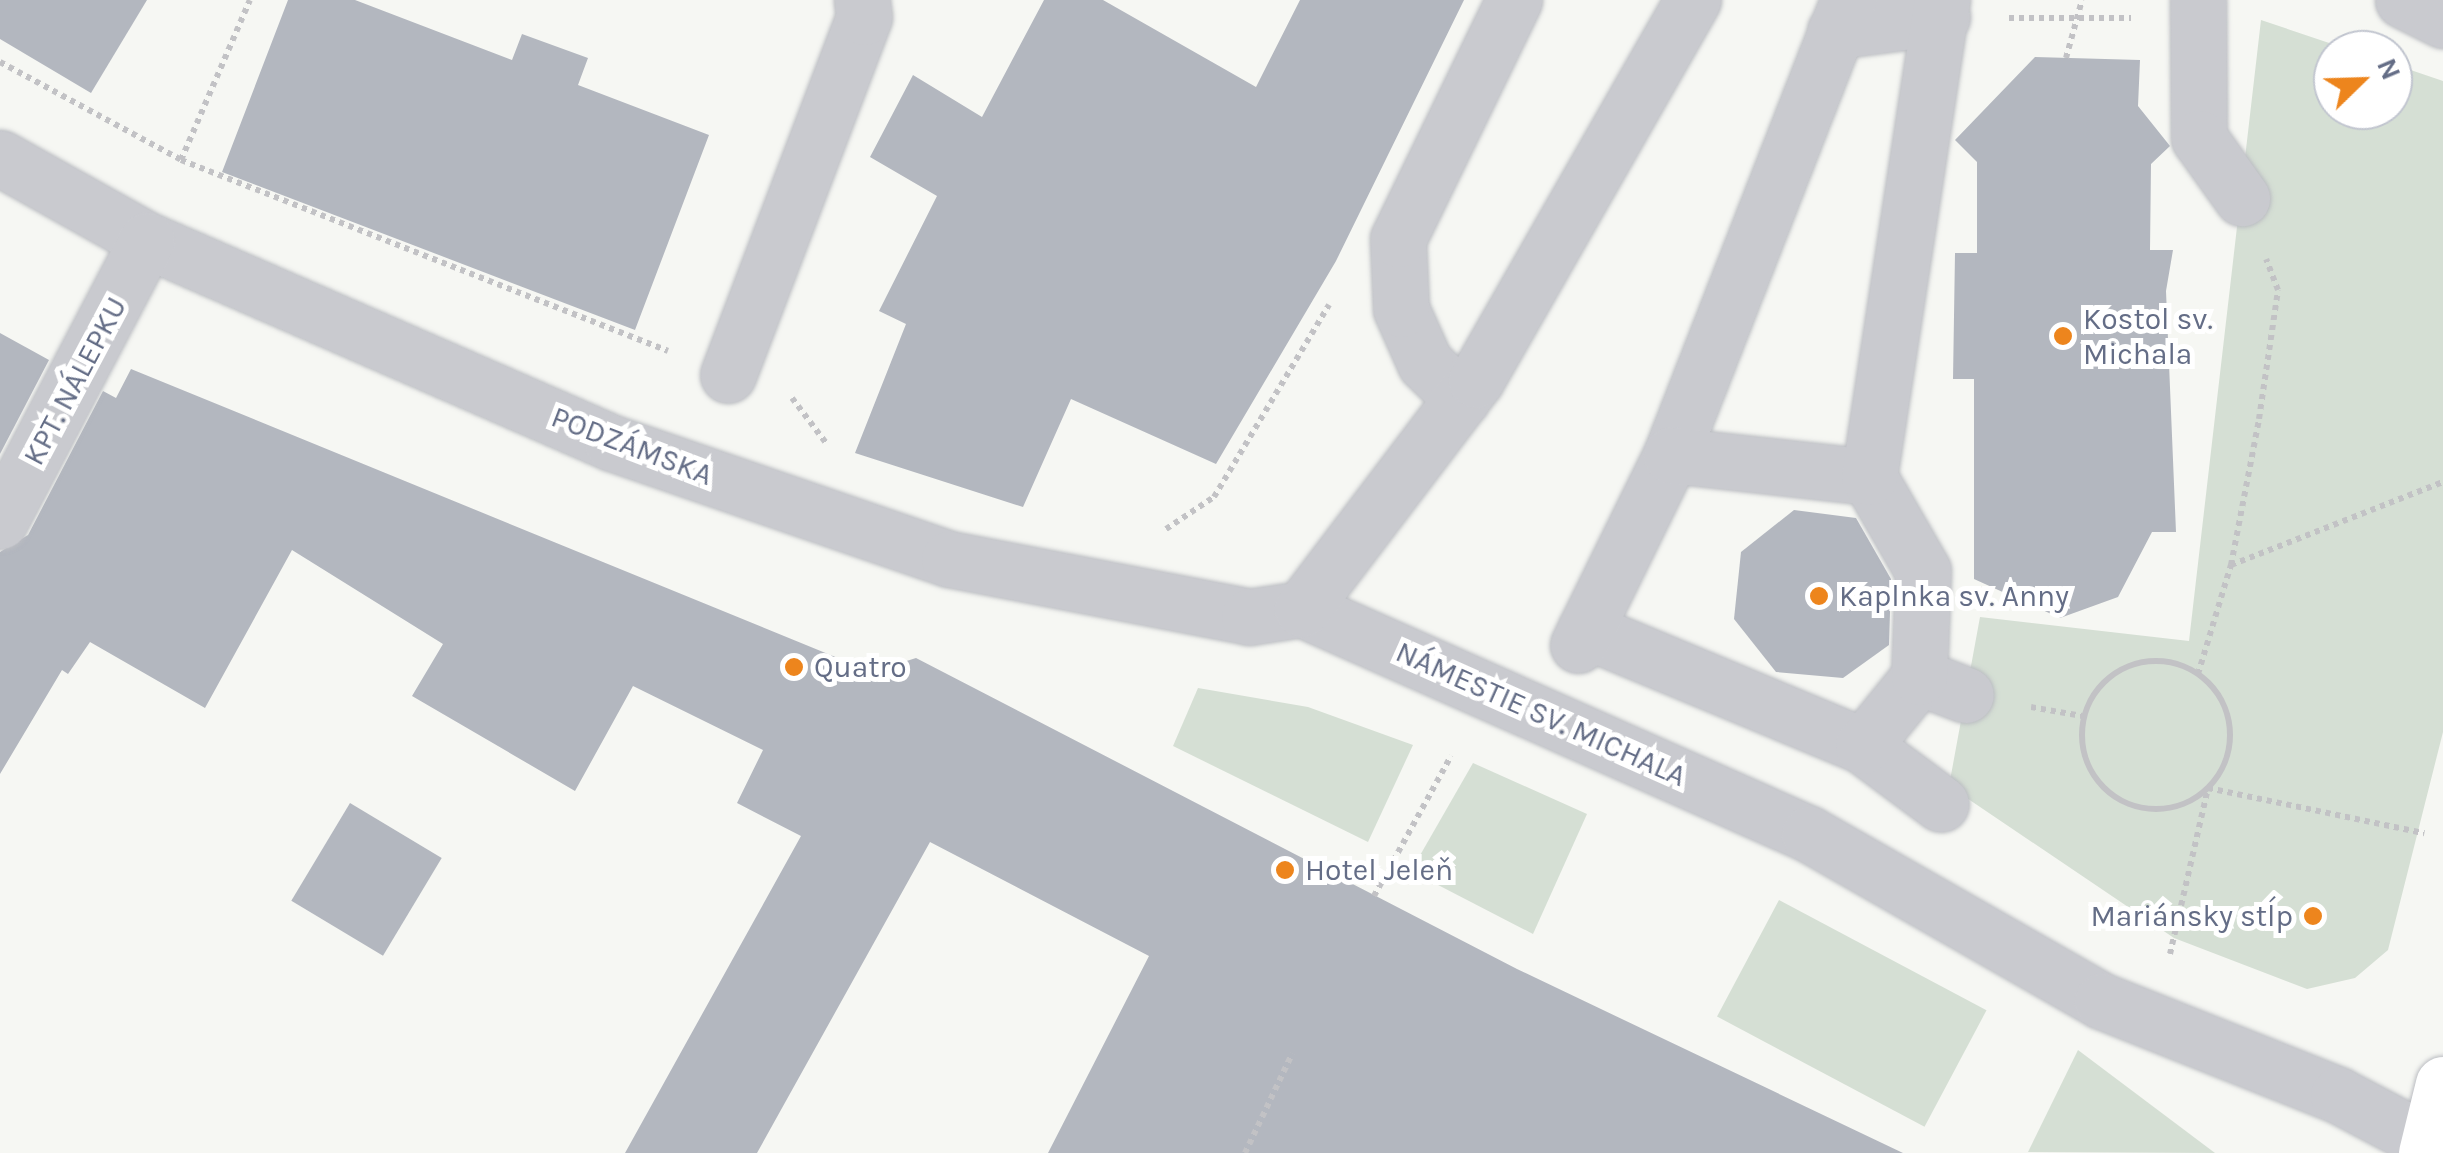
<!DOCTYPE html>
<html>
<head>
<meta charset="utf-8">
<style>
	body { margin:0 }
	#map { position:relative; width:2443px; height:1153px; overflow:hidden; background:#f6f7f3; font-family:Karla,sans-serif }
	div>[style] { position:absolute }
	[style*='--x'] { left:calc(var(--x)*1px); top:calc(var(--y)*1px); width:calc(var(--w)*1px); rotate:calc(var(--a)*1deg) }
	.green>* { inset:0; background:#d5dfd4; transform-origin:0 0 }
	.building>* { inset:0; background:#b3b7bf; transform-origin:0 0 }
	.path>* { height:6px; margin-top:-3px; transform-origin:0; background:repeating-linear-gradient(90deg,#c2c2c5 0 5px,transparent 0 10px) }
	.path>.ring { margin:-3px; padding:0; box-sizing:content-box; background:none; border:6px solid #c2c2c5; border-radius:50% }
	.roads { filter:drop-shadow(0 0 2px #bbbdc2) drop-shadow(0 0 2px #bbbdc2) }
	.minor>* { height:55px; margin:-27.5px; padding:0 27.5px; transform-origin:27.5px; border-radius:27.5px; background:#c9cacf }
	.major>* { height:55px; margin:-27.5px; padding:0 27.5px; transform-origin:27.5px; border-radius:27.5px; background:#fff }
	.dots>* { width:28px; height:28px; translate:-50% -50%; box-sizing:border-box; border:5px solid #fff; border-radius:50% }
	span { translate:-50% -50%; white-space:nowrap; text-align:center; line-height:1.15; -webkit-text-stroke:10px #fff; paint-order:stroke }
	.poi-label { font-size:30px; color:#646d86 }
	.left { translate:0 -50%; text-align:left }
	.right { translate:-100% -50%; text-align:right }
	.street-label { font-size:30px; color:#646d86 }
	.north { position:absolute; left:2313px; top:30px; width:100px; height:100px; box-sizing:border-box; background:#fff; border:2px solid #c1c5cf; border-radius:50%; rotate:67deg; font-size:28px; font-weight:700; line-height:40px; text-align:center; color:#646d86 }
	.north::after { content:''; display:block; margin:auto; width:35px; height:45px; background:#ed851d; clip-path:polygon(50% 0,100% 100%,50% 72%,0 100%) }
</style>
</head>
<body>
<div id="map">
	<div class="green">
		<i style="clip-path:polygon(2261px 20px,2350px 50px,2333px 50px,2333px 110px,2393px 110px,2393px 64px,2443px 81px,2443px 732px,2388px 950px,2355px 978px,2307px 989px,2174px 938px,1949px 786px,1980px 617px,2189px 641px)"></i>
		<i style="clip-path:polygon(1198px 688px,1308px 707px,1413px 745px,1368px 842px,1173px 746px)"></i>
		<i style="clip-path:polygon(1473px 763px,1587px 814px,1533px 934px,1411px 871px)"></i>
		<i style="left:1779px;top:900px;width:235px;height:132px;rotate:28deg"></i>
		<i style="clip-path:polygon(2078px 1050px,2215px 1153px,2028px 1152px)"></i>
	</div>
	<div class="building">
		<i style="clip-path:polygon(0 0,147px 0,91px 93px,0 39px)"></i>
		<i style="clip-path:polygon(288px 0,355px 0,512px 60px,522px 34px,588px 58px,578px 85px,709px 135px,635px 330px,222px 172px)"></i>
		<i style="clip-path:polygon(1044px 0,1103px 0,1256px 87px,1300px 0,1464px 0,1336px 261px,1216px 464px,1071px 399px,1023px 507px,855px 453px,906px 324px,879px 311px,937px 196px,870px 157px,913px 75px,982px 117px)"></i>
		<i style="clip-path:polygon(2035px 57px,2140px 60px,2138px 106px,2170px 146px,2151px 164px,2150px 250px,2173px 250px,2166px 291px,2176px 532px,2152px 532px,2118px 597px,2060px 618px,1974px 579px,1974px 379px,1953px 379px,1955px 253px,1977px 253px,1977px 162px,1955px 140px)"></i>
		<i style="clip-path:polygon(0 333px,49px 360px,0 454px)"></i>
		<i style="clip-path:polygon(131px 369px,872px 672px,916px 658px,1517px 969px,1903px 1153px,1048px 1153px,1149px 956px,930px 842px,757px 1153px,625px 1153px,801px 836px,737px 803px,763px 750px,633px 686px,575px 791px,412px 696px,443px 644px,292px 550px,205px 708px,90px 642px,68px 674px,62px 670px,0 774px,0 552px,28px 535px,103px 391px,116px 398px)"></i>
		<i style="clip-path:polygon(1794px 510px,1856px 518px,1891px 579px,1889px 645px,1843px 678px,1776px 672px,1734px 619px,1741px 552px)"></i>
		<i style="left:350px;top:803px;width:107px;height:114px;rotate:31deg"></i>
	</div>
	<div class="path">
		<i style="--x:2009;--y:18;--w:122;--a:0"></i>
		<i style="--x:2066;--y:58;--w:60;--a:-74.6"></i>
		<i style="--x:0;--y:62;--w:206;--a:28.4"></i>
		<i style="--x:181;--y:160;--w:523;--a:21.41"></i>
		<i style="--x:181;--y:160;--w:174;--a:-66.7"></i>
		<i style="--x:792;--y:398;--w:56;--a:52.9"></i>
		<i style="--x:1166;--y:529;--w:58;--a:-33.7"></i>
		<i style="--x:1214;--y:497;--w:224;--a:-59.1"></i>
		<i style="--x:2231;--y:565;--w:228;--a:-21.4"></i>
		<i class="ring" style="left:2082px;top:661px;width:142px;height:142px"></i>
		<i style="--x:2198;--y:674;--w:114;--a:-73.2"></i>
		<i style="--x:2231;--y:565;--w:149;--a:-79.1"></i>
		<i style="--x:2259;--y:419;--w:130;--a:-81.6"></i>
		<i style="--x:2278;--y:290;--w:33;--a:-111"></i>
		<i style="--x:2031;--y:707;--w:52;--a:10"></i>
		<i style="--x:1374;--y:896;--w:160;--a:-61.2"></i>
		<i style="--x:2170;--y:954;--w:170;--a:-77.1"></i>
		<i style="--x:2208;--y:788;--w:221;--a:11.8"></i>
		<i style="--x:1245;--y:1153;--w:110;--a:-64.6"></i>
	</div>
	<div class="roads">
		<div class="minor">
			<i style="--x:2198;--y:0;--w:138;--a:89.6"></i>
			<i style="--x:2199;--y:138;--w:74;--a:54.4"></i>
			<i style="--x:2403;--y:0;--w:45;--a:26.6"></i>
			<i style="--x:1835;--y:31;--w:108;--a:-7.5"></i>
			<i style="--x:0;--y:158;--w:168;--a:29.2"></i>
			<i style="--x:147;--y:240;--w:507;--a:23.58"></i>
			<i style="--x:612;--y:443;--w:356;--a:19"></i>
			<i style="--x:949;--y:559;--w:306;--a:10.9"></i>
			<i style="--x:1249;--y:617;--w:54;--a:-8.6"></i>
			<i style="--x:728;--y:375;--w:383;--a:-69.2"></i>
			<i style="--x:864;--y:17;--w:17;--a:-97"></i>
			<i style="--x:1462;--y:399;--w:52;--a:-135.8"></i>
			<i style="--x:1425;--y:363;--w:59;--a:-114"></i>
			<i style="--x:1401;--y:309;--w:70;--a:-92.5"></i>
			<i style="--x:1398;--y:239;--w:266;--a:-64.1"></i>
			<i style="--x:1671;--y:455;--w:488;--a:-68.7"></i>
			<i style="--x:0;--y:521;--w:317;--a:-62.4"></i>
			<i style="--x:1302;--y:609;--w:555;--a:23.93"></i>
			<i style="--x:1809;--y:834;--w:337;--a:29.7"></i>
			<i style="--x:2102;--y:1001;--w:254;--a:21.7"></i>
			<i style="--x:2338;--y:1095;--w:101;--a:27.8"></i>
			<i style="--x:1302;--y:609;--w:288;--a:-52.8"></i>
			<i style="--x:1476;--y:380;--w:438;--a:-60.3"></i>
			<i style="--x:1585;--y:630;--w:301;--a:22.6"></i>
			<i style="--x:1863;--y:746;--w:97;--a:36.6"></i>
			<i style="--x:1578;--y:645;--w:212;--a:-63.9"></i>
			<i style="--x:1671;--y:455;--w:199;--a:6.3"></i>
			<i style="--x:1919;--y:677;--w:50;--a:21"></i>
			<i style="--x:1863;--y:746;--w:89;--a:-50.9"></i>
			<i style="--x:1919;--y:677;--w:106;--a:-87.8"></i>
			<i style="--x:1923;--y:571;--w:108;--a:-119.9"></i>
			<i style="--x:1869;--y:477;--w:483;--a:-81.3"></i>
		</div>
		<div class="major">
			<i style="--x:2426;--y:1153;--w:71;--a:-76.2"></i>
		</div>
	</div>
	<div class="dots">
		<i style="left:2063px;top:336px;background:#ed851d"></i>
		<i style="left:1819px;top:596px;background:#ed851d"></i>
		<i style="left:794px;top:667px;background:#ed851d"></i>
		<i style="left:1285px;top:870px;background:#ed851d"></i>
		<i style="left:2313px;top:916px;background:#ed851d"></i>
	</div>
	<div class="poi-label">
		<span class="left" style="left:2083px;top:336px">Kostol sv.<br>Michala</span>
		<span class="left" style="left:1839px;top:596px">Kaplnka sv. Anny</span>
		<span class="left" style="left:814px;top:667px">Quatro</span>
		<span class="left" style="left:1305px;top:870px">Hotel Jeleň</span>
		<span class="right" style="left:2293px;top:916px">Mariánsky stĺp</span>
	</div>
	<div class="street-label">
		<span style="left:75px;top:381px;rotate:-62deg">KPT. NÁLEPKU</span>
		<span style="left:632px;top:446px;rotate:21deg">PODZÁMSKA</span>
		<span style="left:1541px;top:714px;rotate:24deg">NÁMESTIE SV. MICHALA</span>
	</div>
	<div class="north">N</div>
</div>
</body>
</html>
